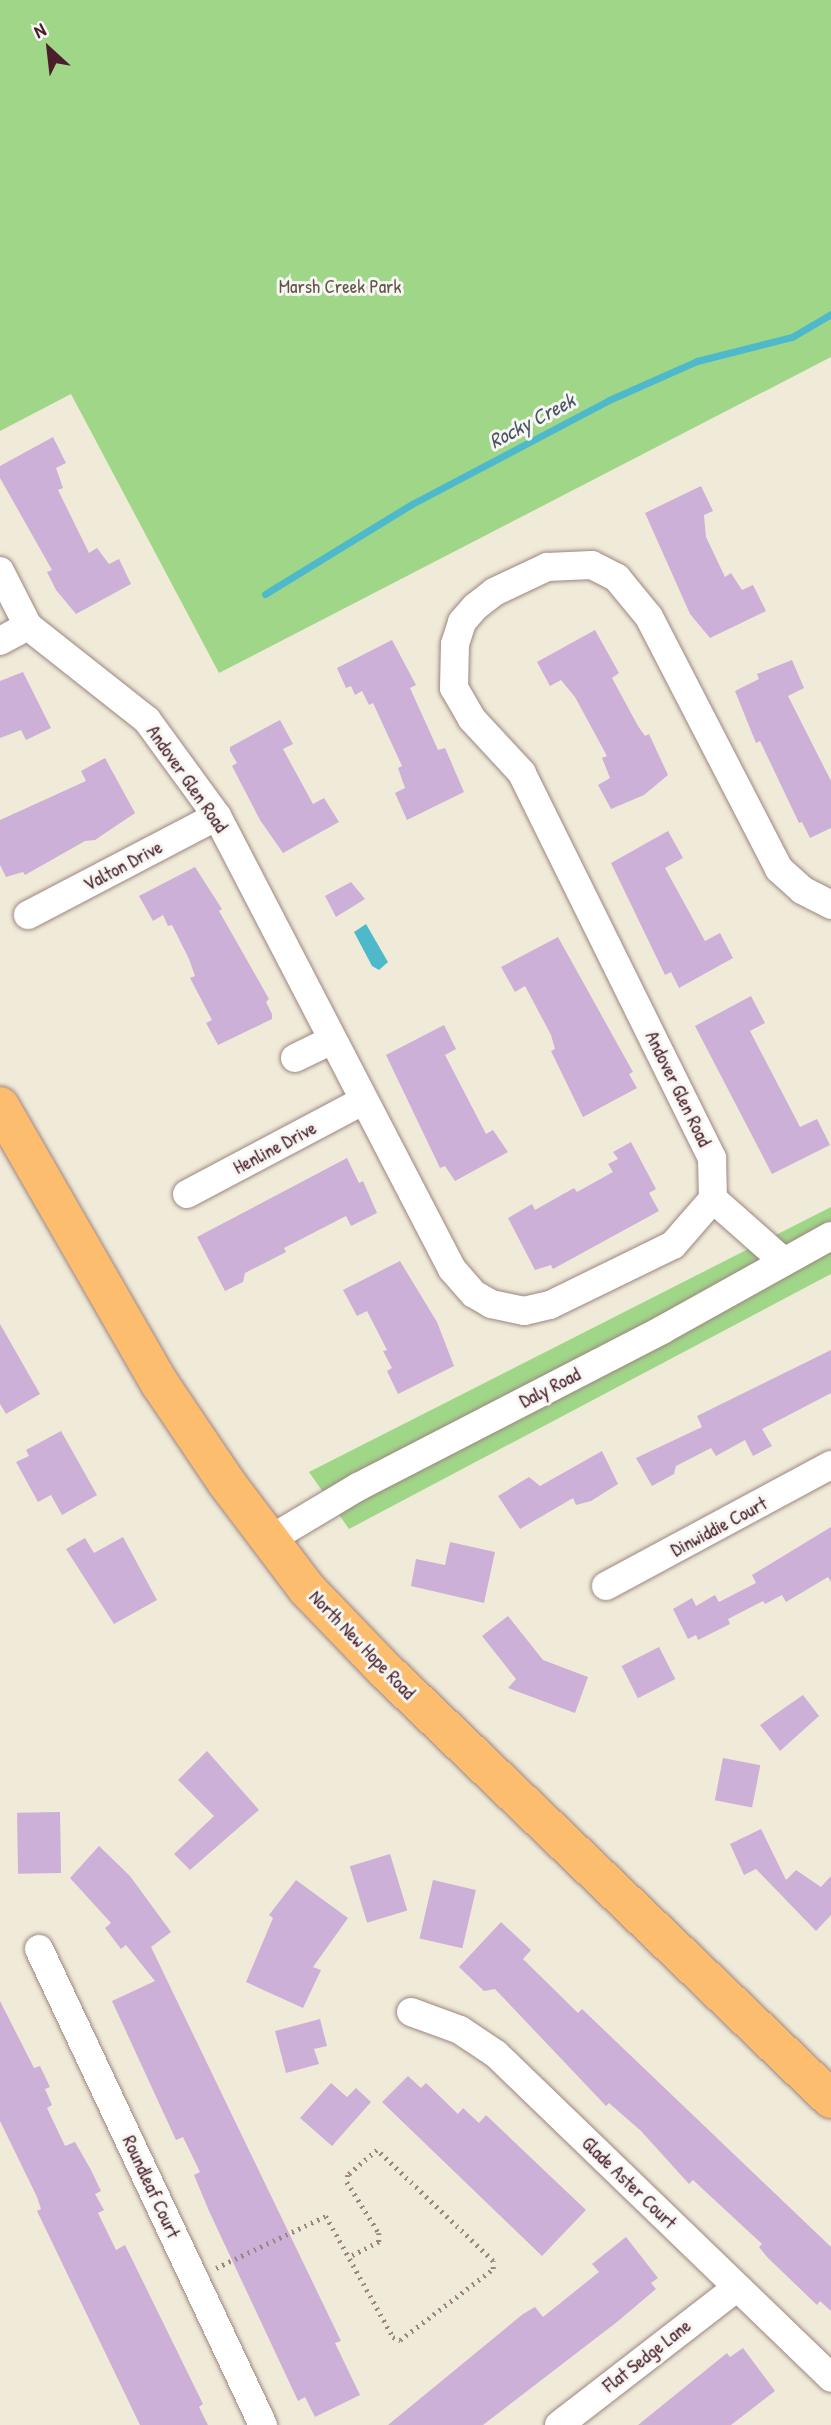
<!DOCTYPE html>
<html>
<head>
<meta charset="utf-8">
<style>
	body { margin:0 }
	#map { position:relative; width:831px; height:2425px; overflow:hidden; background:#f0ebd8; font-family:"Patrick Hand",sans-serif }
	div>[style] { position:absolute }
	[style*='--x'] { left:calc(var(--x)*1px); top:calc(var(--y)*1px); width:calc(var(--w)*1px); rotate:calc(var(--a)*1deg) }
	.green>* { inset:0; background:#a0d688 }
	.water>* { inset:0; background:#4fb9cc }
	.stream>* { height:7px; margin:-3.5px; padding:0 3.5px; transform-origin:3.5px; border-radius:3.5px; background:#4fb9cc }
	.building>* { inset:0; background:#ccb0d8; transform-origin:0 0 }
	.path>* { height:4.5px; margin-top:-2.25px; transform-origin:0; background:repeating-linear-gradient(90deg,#9d8582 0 2px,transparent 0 7px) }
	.roads { filter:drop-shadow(0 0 2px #9d8582) drop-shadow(0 0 2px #9d8582) }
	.street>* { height:28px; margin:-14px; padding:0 14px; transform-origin:14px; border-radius:14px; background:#fff }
	.primary>* { height:38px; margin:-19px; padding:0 19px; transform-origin:19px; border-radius:19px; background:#fcbd6f }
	span { translate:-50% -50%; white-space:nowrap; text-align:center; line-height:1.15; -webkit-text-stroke:6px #f6f6f2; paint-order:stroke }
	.park-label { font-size:19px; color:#645647 }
	.street-label { font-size:19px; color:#4a1f2b }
	.water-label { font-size:21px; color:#4c5563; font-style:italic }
	.north { position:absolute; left:14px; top:14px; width:70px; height:70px; -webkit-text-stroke:5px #f6f6f2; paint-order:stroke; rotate:333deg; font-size:19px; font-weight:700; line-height:28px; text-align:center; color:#4a1f2b }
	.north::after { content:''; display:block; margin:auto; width:24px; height:32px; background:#4a1f2b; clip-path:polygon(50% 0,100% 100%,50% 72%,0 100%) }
</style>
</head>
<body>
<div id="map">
	<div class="green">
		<i style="clip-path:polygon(0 0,831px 0,831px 357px,219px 673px,71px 394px,0 431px)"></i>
		<i style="clip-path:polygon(831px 1207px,831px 1274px,349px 1529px,309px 1472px)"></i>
	</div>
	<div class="water">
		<i style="clip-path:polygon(366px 924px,388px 962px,379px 970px,372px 966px,354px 932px)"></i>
	</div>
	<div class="stream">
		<i style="--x:265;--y:594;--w:172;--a:-31.5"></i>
		<i style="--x:412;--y:504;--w:223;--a:-27.8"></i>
		<i style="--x:609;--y:400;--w:96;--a:-23.9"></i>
		<i style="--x:697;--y:361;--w:98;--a:-14.2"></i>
		<i style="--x:792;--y:337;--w:45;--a:-30.5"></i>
	</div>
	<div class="building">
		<i style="clip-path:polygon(53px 437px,66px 463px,56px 468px,63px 488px,58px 490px,89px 553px,97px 548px,109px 564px,119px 559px,131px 584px,76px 614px,56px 590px,47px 572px,52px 570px,0 478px,0 466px)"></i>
		<i style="clip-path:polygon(701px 486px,713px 511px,704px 515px,706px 537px,725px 577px,731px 573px,742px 590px,753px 585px,766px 611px,710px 638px,690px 614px,645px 513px)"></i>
		<i style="clip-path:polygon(595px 630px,619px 673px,612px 678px,638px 726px,645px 736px,649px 734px,668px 775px,644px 795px,611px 809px,598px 785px,610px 778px,602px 758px,607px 756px,575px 697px,561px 680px,550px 686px,537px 662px)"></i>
		<i style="clip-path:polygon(392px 640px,416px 685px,410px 688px,438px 750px,445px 748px,464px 792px,407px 820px,395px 793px,405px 788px,398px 768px,402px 766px,373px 703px,369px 705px,362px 691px,355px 695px,351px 686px,346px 688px,337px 668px)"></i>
		<i style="clip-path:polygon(792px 660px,804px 688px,788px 696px,831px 781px,831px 828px,810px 838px,802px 822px,799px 823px,760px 741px,756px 743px,735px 691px,759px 679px,757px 674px)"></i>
		<i style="clip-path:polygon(23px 672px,51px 728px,26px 740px,21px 730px,0 738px,0 681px)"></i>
		<i style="clip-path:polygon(280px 720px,293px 744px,283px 749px,313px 804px,324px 798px,339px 822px,283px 853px,260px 820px,232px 766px,237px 763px,230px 751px,230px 747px)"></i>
		<i style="clip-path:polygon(105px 758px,135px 813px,95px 840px,85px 841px,25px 875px,23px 872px,6px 877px,0 865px,0 820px,86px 781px,81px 771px)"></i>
		<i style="clip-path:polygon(668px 831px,683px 858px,665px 868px,705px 941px,720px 933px,733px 958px,679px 988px,671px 972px,665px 975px,611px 863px)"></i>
		<i style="clip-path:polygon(195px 867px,222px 909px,219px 911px,269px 999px,266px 1002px,272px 1014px,272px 1019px,218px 1045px,206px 1023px,212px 1020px,190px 978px,195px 976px,189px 959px,172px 925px,168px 926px,163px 915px,153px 921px,139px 896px)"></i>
		<i style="clip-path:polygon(351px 882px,365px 899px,336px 917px,325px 896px)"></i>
		<i style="clip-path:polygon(558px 937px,633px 1072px,629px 1074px,637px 1088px,583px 1117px,551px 1051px,555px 1049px,551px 1035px,525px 986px,515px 992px,501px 967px)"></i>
		<i style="clip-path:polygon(751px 996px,765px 1023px,750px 1031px,800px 1127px,817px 1119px,830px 1145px,772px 1174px,695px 1026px)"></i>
		<i style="clip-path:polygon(444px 1025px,456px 1049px,445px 1055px,486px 1134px,493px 1130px,508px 1152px,455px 1181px,445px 1166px,440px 1168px,386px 1055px)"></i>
		<i style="clip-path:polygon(631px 1142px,656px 1189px,649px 1193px,659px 1211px,553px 1269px,551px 1265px,535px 1270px,508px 1218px,532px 1204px,535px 1210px,574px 1188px,577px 1192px,613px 1172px,608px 1164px,618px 1159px,613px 1152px)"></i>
		<i style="clip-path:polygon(347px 1158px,359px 1183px,363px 1181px,377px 1213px,351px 1226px,346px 1216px,284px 1248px,286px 1252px,245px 1273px,243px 1282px,225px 1291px,197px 1237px)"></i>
		<i style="clip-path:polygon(400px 1261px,437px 1322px,454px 1366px,398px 1394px,387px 1371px,392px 1368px,383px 1351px,387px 1350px,367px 1311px,357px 1316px,343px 1290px)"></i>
		<i style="clip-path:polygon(0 1324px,40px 1394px,6px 1414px,0 1404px)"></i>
		<i style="clip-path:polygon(831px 1350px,831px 1393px,762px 1429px,772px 1446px,753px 1456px,745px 1440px,716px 1456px,711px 1448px,676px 1466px,674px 1474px,652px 1486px,636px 1458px,702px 1427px,697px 1416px)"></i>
		<i style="clip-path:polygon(61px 1431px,97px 1495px,62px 1515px,51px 1495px,38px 1502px,16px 1462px,29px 1456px,26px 1450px)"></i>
		<i style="clip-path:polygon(602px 1451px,618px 1484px,591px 1501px,576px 1505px,573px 1498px,520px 1529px,498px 1496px,529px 1477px,540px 1486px)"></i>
		<i style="clip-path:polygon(831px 1527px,831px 1582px,828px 1577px,786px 1602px,782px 1595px,765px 1604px,763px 1601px,728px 1619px,730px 1624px,698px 1640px,696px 1635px,688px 1639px,673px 1609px,692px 1598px,696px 1606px,715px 1595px,719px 1602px,756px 1583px,752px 1575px)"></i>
		<i style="clip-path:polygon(123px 1537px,157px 1600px,114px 1624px,66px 1549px,85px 1538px,94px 1553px)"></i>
		<i style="clip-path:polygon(450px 1542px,495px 1552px,484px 1603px,411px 1586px,416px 1559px,445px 1565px)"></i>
		<i style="clip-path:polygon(508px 1616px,543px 1660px,588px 1677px,575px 1713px,508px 1688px,516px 1679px,482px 1636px)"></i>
		<i style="left:659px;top:1647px;width:36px;height:42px;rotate:63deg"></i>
		<i style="clip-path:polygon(803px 1695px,819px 1716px,780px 1751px,760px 1725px)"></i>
		<i style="clip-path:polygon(207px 1751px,259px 1810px,190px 1870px,174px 1854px,214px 1816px,178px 1780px)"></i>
		<i style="left:723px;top:1758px;width:38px;height:43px;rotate:11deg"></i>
		<i style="left:60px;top:1812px;width:61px;height:43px;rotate:89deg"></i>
		<i style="clip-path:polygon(761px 1829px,786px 1880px,796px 1870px,821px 1887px,831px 1876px,831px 1915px,816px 1931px,756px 1869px,744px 1875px,730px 1844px)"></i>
		<i style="clip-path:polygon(99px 1846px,130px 1876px,171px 1932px,151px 1947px,341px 2341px,335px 2343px,360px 2395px,315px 2417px,305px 2397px,298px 2401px,209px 2211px,194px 2175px,200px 2172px,183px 2137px,176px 2140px,112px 2001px,155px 1981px,126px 1945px,121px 1949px,105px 1928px,111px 1923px,70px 1878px)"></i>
		<i style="left:390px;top:1854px;width:59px;height:42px;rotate:73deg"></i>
		<i style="clip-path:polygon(296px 1880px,348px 1918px,313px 1967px,321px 1970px,303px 2008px,246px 1982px,273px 1918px,269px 1915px)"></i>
		<i style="left:433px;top:1880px;width:44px;height:60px;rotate:13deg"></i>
		<i style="clip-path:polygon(501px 1922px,531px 1950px,523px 1959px,578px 2013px,582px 2009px,831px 2247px,831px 2311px,820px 2301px,817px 2305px,768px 2258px,759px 2247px,762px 2244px,693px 2180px,689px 2184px,641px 2131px,609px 2103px,606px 2106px,495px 1989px,484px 1991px,459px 1967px)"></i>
		<i style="clip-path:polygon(0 2001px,34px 2068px,40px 2066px,50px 2087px,45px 2089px,52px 2105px,47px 2108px,65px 2146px,75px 2142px,91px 2170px,101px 2191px,95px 2194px,104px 2210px,98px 2213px,116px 2250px,125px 2245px,203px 2404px,199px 2407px,208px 2425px,140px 2425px,37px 2211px,41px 2209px,37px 2197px,0 2121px)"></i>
		<i style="clip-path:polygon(320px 2019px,327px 2046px,314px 2049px,319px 2064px,286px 2073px,275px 2031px)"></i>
		<i style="clip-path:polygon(408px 2076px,421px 2088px,426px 2083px,458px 2114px,463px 2108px,479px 2123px,486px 2115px,586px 2210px,542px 2256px,382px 2102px)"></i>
		<i style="clip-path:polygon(331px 2083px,347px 2097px,356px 2088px,371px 2102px,332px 2146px,300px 2118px)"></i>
		<i style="clip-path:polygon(626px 2237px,658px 2278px,651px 2283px,656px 2289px,617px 2322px,483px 2425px,388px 2425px,523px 2314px,535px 2307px,543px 2317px,599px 2272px,592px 2264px)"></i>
		<i style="clip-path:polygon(743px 2348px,775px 2391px,731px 2425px,638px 2425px,727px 2353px,730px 2357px)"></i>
	</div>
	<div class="path">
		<i style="--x:216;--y:2268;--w:122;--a:-25.3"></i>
		<i style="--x:326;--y:2216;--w:138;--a:61"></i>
		<i style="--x:393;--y:2337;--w:8;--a:23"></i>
		<i style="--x:400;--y:2340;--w:117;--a:-37.4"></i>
		<i style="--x:493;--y:2269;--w:8;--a:-90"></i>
		<i style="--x:493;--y:2261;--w:161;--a:-136.3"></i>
		<i style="--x:377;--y:2150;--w:38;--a:139"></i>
		<i style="--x:348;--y:2175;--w:7;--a:98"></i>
		<i style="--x:347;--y:2182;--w:60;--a:57.9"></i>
		<i style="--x:379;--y:2233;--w:9;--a:90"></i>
		<i style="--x:379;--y:2242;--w:34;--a:153"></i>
	</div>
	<div class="roads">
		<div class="street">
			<i style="--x:0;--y:571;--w:62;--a:63"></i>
			<i style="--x:28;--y:626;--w:152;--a:38.3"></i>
			<i style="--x:147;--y:720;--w:119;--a:53.9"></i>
			<i style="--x:217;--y:816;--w:510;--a:62.58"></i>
			<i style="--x:452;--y:1269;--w:33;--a:49"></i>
			<i style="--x:474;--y:1294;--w:20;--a:30"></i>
			<i style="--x:491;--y:1304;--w:34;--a:12"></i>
			<i style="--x:524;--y:1311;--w:27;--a:-13"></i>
			<i style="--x:550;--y:1305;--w:137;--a:-26"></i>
			<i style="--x:673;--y:1245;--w:61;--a:-49"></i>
			<i style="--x:713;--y:1199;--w:41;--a:-91.4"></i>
			<i style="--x:712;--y:1158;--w:429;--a:-116.3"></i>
			<i style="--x:522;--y:773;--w:74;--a:-132.8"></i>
			<i style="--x:472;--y:719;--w:36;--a:-120"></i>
			<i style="--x:454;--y:688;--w:44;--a:-88.7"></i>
			<i style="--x:455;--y:644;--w:23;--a:-72"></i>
			<i style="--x:462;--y:622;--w:20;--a:-49"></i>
			<i style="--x:475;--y:607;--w:24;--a:-38"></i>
			<i style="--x:494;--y:592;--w:59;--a:-25.3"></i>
			<i style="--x:547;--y:567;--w:45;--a:-2.5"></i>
			<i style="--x:592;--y:565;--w:28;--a:27"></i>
			<i style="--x:617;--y:578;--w:50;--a:50.6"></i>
			<i style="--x:649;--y:617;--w:284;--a:62.7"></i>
			<i style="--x:779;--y:869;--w:31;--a:42"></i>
			<i style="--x:802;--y:890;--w:33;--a:27"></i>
			<i style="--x:0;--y:641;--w:32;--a:-28"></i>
			<i style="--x:28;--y:915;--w:213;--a:-27.6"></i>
			<i style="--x:295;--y:1058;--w:41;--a:-25.9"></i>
			<i style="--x:187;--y:1194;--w:199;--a:-27.9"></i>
			<i style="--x:713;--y:1199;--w:94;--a:41.5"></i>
			<i style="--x:269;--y:1540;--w:104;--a:-30.8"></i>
			<i style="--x:358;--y:1487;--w:342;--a:-27.3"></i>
			<i style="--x:662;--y:1330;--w:193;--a:-29.1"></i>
			<i style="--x:606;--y:1586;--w:255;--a:-28.3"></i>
			<i style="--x:39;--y:1949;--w:526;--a:64.8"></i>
			<i style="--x:411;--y:2012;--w:52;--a:20.2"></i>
			<i style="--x:460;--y:2030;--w:43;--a:33.7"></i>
			<i style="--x:496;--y:2054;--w:466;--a:44"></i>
			<i style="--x:559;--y:2425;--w:224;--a:-37.7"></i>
		</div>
		<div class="primary">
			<i style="--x:0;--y:1106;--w:321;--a:60.1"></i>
			<i style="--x:160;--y:1384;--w:118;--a:56"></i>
			<i style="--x:226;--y:1482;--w:134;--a:52.9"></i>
			<i style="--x:307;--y:1589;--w:115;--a:46.1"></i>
			<i style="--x:387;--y:1672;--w:616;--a:43.88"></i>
		</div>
	</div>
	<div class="park-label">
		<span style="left:340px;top:287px">Marsh Creek Park</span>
	</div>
	<div class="street-label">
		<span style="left:187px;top:779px;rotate:55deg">Andover Glen Road</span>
		<span style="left:123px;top:866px;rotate:-28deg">Valton Drive</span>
		<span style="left:678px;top:1089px;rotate:64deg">Andover Glen Road</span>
		<span style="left:275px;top:1148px;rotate:-28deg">Henline Drive</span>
		<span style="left:550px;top:1388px;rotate:-27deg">Daly Road</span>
		<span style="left:719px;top:1527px;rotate:-28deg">Dinwiddie Court</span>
		<span style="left:362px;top:1645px;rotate:46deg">North New Hope Road</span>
		<span style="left:629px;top:2183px;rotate:44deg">Glade Aster Court</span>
		<span style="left:151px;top:2187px;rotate:65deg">Roundleaf Court</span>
		<span style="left:647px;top:2356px;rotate:-38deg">Flat Sedge Lane</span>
	</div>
	<div class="water-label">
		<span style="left:532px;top:421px;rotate:-28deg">Rocky Creek</span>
	</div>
	<div class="north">N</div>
</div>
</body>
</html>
